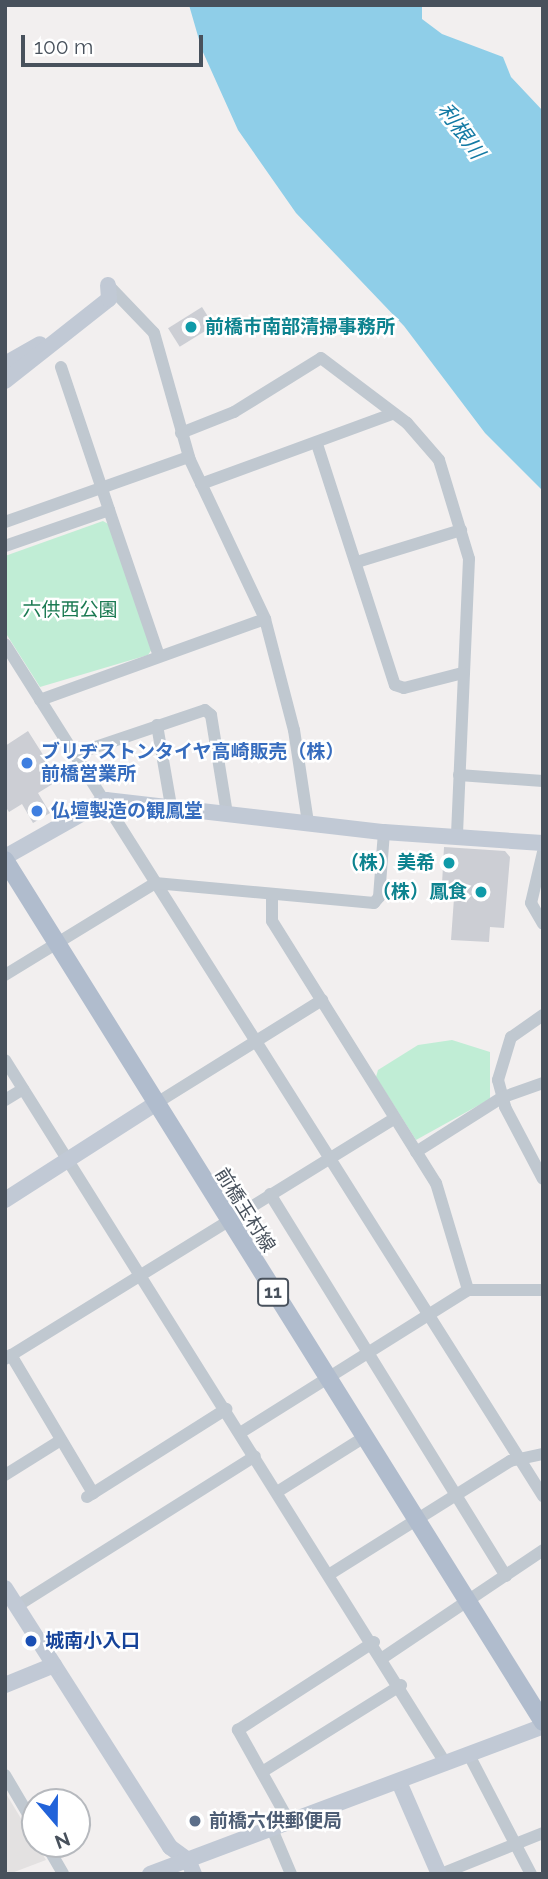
<!DOCTYPE html>
<html>
<head>
<meta charset="utf-8">
<style>
	body { margin:0 }
	#map { position:relative; width:548px; height:1879px; overflow:hidden; background:#f2efef; font-family:Raleway,"Noto Sans JP",sans-serif }
	div>[style] { position:absolute }
	[style*='--x'] { left:calc(var(--x)*1px); top:calc(var(--y)*1px); width:calc(var(--w)*1px); rotate:calc(var(--a)*1deg) }
	.education>* { inset:0; background:#e3e1e1 }
	.green>* { inset:0; background:#c0edd5 }
	.water>* { inset:0; background:#8fcee8 }
	.building>* { inset:0; background:#ccced4; transform-origin:0 0 }
	.street>* { height:12px; margin:-6px; padding:0 6px; transform-origin:6px; border-radius:6px; background:#c0c8d0 }
	.secondary>* { height:16px; margin:-8px; padding:0 8px; transform-origin:8px; border-radius:8px; background:#c1c9d5 }
	.primary>* { height:18px; margin:-9px; padding:0 9px; transform-origin:9px; border-radius:9px; background:#b0bccd }
	.dots>* { width:19px; height:19px; translate:-50% -50%; box-sizing:border-box; border:4px solid #fff; border-radius:50% }
	span { translate:-50% -50%; white-space:nowrap; text-align:center; line-height:1.15; -webkit-text-stroke:5px #fff; paint-order:stroke }
	.shield-label span { padding:2px 5px; background:#fff; border:2px solid; border-radius:5px; -webkit-text-stroke-width:0 }
	.shield-label { font-size:18px; color:#48515c; font-weight:700 }
	.culture-label { font-size:19px; color:#0d838f; font-weight:700 }
	.left { translate:0 -50%; text-align:left }
	.right { translate:-100% -50%; text-align:right }
	.park-label { font-size:19px; color:#1b7a52 }
	.shop-label { font-size:19px; color:#366cbe; font-weight:700 }
	.street-label { font-size:19px; color:#48515c }
	.transit-label { font-size:19px; color:#164399; font-weight:700 }
	.service-label { font-size:19px; color:#4e5e75; font-weight:700 }
	.water-label { font-size:21px; color:#137aa4; font-style:italic }
	.frame { position:absolute; inset:0; border:7px solid #48515c; pointer-events:none }
	.north { position:absolute; left:21px; top:1788px; width:70px; height:70px; box-sizing:border-box; background:#fff; border:2px solid #b6b9be; border-radius:50%; rotate:160deg; font-size:19px; font-weight:700; line-height:28px; text-align:center; color:#48515c }
	.north::after { content:''; display:block; margin:auto; width:24px; height:32px; background:#2263d9; clip-path:polygon(50% 0,100% 100%,50% 72%,0 100%) }
	.scale { position:absolute; left:21px; top:35px; width:182px; height:32px; box-sizing:border-box; border:4px solid #48515c; border-top:0; padding-left:9px; font-size:21px; line-height:24px; white-space:nowrap; color:#48515c; -webkit-text-stroke:5px #fff; paint-order:stroke }
</style>
</head>
<body>
<div id="map">
	<div class="education">
		<i style="clip-path:polygon(5px 1792px,46px 1860px,9px 1874px,5px 1874px)"></i>
	</div>
	<div class="green">
		<i style="clip-path:polygon(103px 521px,110px 525px,152px 649px,148px 655px,40px 687px,5px 632px,5px 556px)"></i>
		<i style="clip-path:polygon(452px 1040px,490px 1052px,490px 1099px,416px 1140px,376px 1077px,378px 1070px,418px 1045px)"></i>
	</div>
	<div class="water">
		<i style="clip-path:polygon(189px 5px,422px 5px,422px 19px,442px 34px,503px 57px,511px 77px,543px 111px,543px 491px,485px 433px,404px 326px,296px 213px,238px 130px,202px 50px)"></i>
	</div>
	<div class="building">
		<i style="left:202px;top:307px;width:22px;height:40px;rotate:58deg"></i>
		<i style="clip-path:polygon(28px 731px,59px 780px,38px 793px,50px 813px,33px 823px,22px 804px,9px 812px,5px 806px,5px 746px)"></i>
		<i style="clip-path:polygon(444px 847px,505px 851px,510px 857px,504px 928px,490px 927px,489px 942px,451px 940px,455px 884px,442px 884px)"></i>
	</div>
	<div class="street">
		<i style="--x:108;--y:285;--w:66;--a:46.2"></i>
		<i style="--x:154;--y:333;--w:132;--a:74.2"></i>
		<i style="--x:190;--y:460;--w:176;--a:64.7"></i>
		<i style="--x:265;--y:619;--w:115;--a:75.4"></i>
		<i style="--x:294;--y:730;--w:94;--a:81.4"></i>
		<i style="--x:61;--y:367;--w:151;--a:71.4"></i>
		<i style="--x:181;--y:433;--w:57;--a:-21.6"></i>
		<i style="--x:234;--y:412;--w:102;--a:-31.8"></i>
		<i style="--x:321;--y:358;--w:108;--a:37.1"></i>
		<i style="--x:407;--y:423;--w:49;--a:49.1"></i>
		<i style="--x:439;--y:460;--w:103;--a:73.1"></i>
		<i style="--x:469;--y:559;--w:278;--a:92.5"></i>
		<i style="--x:317;--y:444;--w:253;--a:72.1"></i>
		<i style="--x:395;--y:685;--w:9;--a:18"></i>
		<i style="--x:404;--y:688;--w:61;--a:-14.3"></i>
		<i style="--x:201;--y:484;--w:203;--a:-20.1"></i>
		<i style="--x:5;--y:522;--w:195;--a:-19.5"></i>
		<i style="--x:5;--y:546;--w:110;--a:-19.1"></i>
		<i style="--x:109;--y:510;--w:154;--a:71.1"></i>
		<i style="--x:357;--y:562;--w:109;--a:-17.1"></i>
		<i style="--x:5;--y:644;--w:1008;--a:57.73"></i>
		<i style="--x:40;--y:700;--w:239;--a:-19.8"></i>
		<i style="--x:157;--y:725;--w:82;--a:80.2"></i>
		<i style="--x:75;--y:754;--w:137;--a:-18.7"></i>
		<i style="--x:205;--y:710;--w:8;--a:40"></i>
		<i style="--x:211;--y:715;--w:100;--a:80.8"></i>
		<i style="--x:459;--y:775;--w:84;--a:4.1"></i>
		<i style="--x:543;--y:852;--w:52;--a:103.2"></i>
		<i style="--x:531;--y:903;--w:24;--a:60"></i>
		<i style="--x:272;--y:895;--w:26;--a:90"></i>
		<i style="--x:272;--y:921;--w:309;--a:58"></i>
		<i style="--x:436;--y:1183;--w:112;--a:73.3"></i>
		<i style="--x:468;--y:1290;--w:75;--a:0"></i>
		<i style="--x:5;--y:975;--w:176;--a:-31.5"></i>
		<i style="--x:155;--y:883;--w:220;--a:5.2"></i>
		<i style="--x:374;--y:903;--w:8;--a:-50"></i>
		<i style="--x:379;--y:897;--w:65;--a:-85.6"></i>
		<i style="--x:543;--y:1015;--w:39;--a:145"></i>
		<i style="--x:511;--y:1037;--w:45;--a:106.8"></i>
		<i style="--x:498;--y:1080;--w:28;--a:75"></i>
		<i style="--x:505;--y:1107;--w:81;--a:62.2"></i>
		<i style="--x:5;--y:1060;--w:831;--a:57.94"></i>
		<i style="--x:5;--y:1100;--w:21;--a:-31"></i>
		<i style="--x:155;--y:1104;--w:197;--a:-31.9"></i>
		<i style="--x:416;--y:1152;--w:101;--a:-32.4"></i>
		<i style="--x:501;--y:1098;--w:45;--a:-19.7"></i>
		<i style="--x:270;--y:1194;--w:449;--a:58.3"></i>
		<i style="--x:11;--y:1355;--w:161;--a:59.3"></i>
		<i style="--x:5;--y:1359;--w:458;--a:-31.7"></i>
		<i style="--x:240;--y:1433;--w:269;--a:-32.1"></i>
		<i style="--x:5;--y:1475;--w:66;--a:-32"></i>
		<i style="--x:277;--y:1492;--w:105;--a:-32.2"></i>
		<i style="--x:87;--y:1497;--w:165;--a:-32.3"></i>
		<i style="--x:330;--y:1574;--w:213;--a:-32.1"></i>
		<i style="--x:510;--y:1461;--w:34;--a:-12"></i>
		<i style="--x:17;--y:1606;--w:281;--a:-32.2"></i>
		<i style="--x:384;--y:1657;--w:192;--a:-33.9"></i>
		<i style="--x:469;--y:1755;--w:134;--a:62.5"></i>
		<i style="--x:262;--y:1772;--w:164;--a:-32"></i>
		<i style="--x:5;--y:1775;--w:59;--a:59.5"></i>
		<i style="--x:290;--y:1823;--w:107;--a:-119.2"></i>
		<i style="--x:238;--y:1730;--w:162;--a:-32.9"></i>
		<i style="--x:272;--y:1829;--w:49;--a:67.1"></i>
		<i style="--x:46;--y:1844;--w:34;--a:60"></i>
		<i style="--x:441;--y:1874;--w:110;--a:-21.9"></i>
	</div>
	<div class="secondary">
		<i style="--x:5;--y:364;--w:40;--a:-29.7"></i>
		<i style="--x:5;--y:381;--w:132;--a:-38.3"></i>
		<i style="--x:109;--y:299;--w:14;--a:-94"></i>
		<i style="--x:5;--y:857;--w:116;--a:-29.4"></i>
		<i style="--x:106;--y:800;--w:280;--a:6.6"></i>
		<i style="--x:384;--y:832;--w:159;--a:4"></i>
		<i style="--x:5;--y:1200;--w:178;--a:-32.6"></i>
		<i style="--x:5;--y:1588;--w:307;--a:57.5"></i>
		<i style="--x:170;--y:1847;--w:22;--a:36"></i>
		<i style="--x:188;--y:1860;--w:15;--a:67"></i>
		<i style="--x:5;--y:1685;--w:53;--a:-22.2"></i>
		<i style="--x:399;--y:1782;--w:100;--a:66.5"></i>
		<i style="--x:150;--y:1874;--w:420;--a:-20.6"></i>
	</div>
	<div class="primary">
		<i style="--x:5;--y:860;--w:1016;--a:58.03"></i>
	</div>
	<div class="dots">
		<i style="left:191px;top:327px;background:#0f9aa8"></i>
		<i style="left:27px;top:763px;background:#3f7fe0"></i>
		<i style="left:37px;top:811px;background:#3f7fe0"></i>
		<i style="left:449px;top:863px;background:#0f9aa8"></i>
		<i style="left:481px;top:892px;background:#0f9aa8"></i>
		<i style="left:31px;top:1641px;background:#1a4fb4"></i>
		<i style="left:195px;top:1821px;background:#5c6f8a"></i>
	</div>
	<div class="shield-label">
		<span style="left:273px;top:1292px">11</span>
	</div>
	<div class="culture-label">
		<span class="left" style="left:205px;top:327px">前橋市南部清掃事務所</span>
		<span class="right" style="left:435px;top:863px">（株）美希</span>
		<span class="right" style="left:467px;top:892px">（株）鳳食</span>
	</div>
	<div class="park-label">
		<span style="left:70px;top:610px">六供西公園</span>
	</div>
	<div class="shop-label">
		<span class="left" style="left:41px;top:763px">ブリヂストンタイヤ高崎販売（株）<br>前橋営業所</span>
		<span class="left" style="left:51px;top:811px">仏壇製造の観鳳堂</span>
	</div>
	<div class="street-label">
		<span style="left:245px;top:1210px;rotate:58deg">前橋玉村線</span>
	</div>
	<div class="transit-label">
		<span class="left" style="left:45px;top:1641px">城南小入口</span>
	</div>
	<div class="service-label">
		<span class="left" style="left:209px;top:1821px">前橋六供郵便局</span>
	</div>
	<div class="water-label">
		<span style="left:461px;top:131px;rotate:54deg">利根川</span>
	</div>
	<div class="frame"></div>
	<div class="north">N</div>
	<div class="scale">100 m</div>
</div>
</body>
</html>
